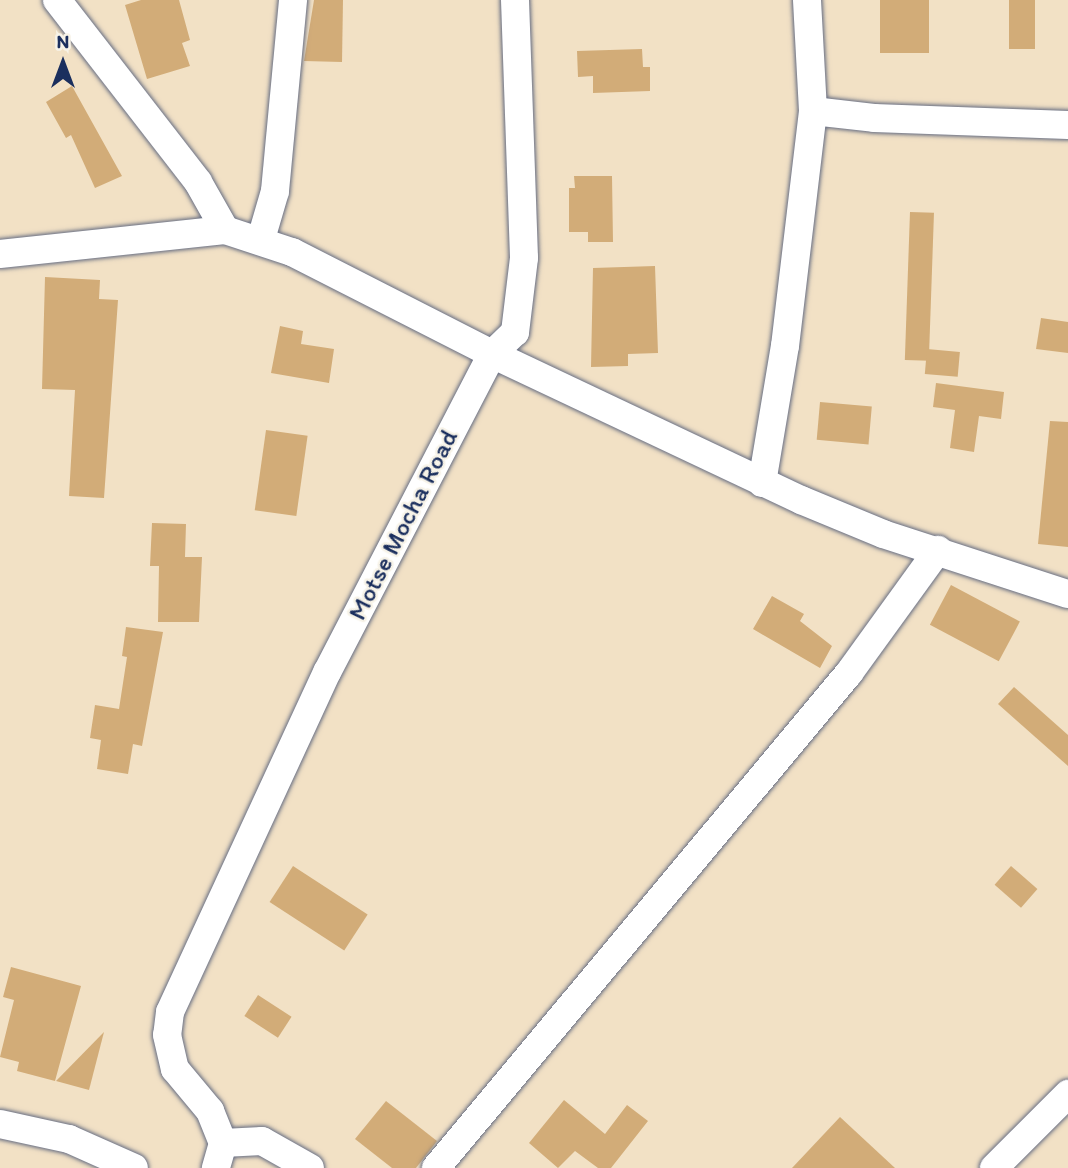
<!DOCTYPE html>
<html>
<head>
<meta charset="utf-8">
<style>
	body { margin:0 }
	#map { position:relative; width:1068px; height:1168px; overflow:hidden; background:#f2e1c5; font-family:Itim,sans-serif }
	div>[style] { position:absolute }
	[style*='--x'] { left:calc(var(--x)*1px); top:calc(var(--y)*1px); width:calc(var(--w)*1px); rotate:calc(var(--a)*1deg) }
	.building>* { inset:0; background:#d2ac78; transform-origin:0 0 }
	.roads { filter:drop-shadow(0 0 2px #666d82) drop-shadow(0 0 2px #666d82) }
	.street>* { height:28px; margin:-14px; padding:0 14px; transform-origin:14px; border-radius:14px; background:#fff }
	span { translate:-50% -50%; white-space:nowrap; text-align:center; line-height:1.15; -webkit-text-stroke:5px #f7f3e8; paint-order:stroke }
	.street-label { font-size:26px; color:#1b2f5e }
	.north { position:absolute; left:28px; top:28px; width:70px; height:70px; -webkit-text-stroke:5px #f7f3e8; paint-order:stroke; rotate:0deg; font-size:19px; font-weight:700; line-height:28px; text-align:center; color:#1b2f5e }
	.north::after { content:''; display:block; margin:auto; width:24px; height:32px; background:#1b2f5e; clip-path:polygon(50% 0,100% 100%,50% 72%,0 100%) }
</style>
</head>
<body>
<div id="map">
	<div class="building">
		<i style="clip-path:polygon(141px 0,179px 0,190px 40px,182px 43px,190px 66px,147px 79px,125px 5px)"></i>
		<i style="clip-path:polygon(314px 0,343px 0,342px 62px,304px 61px)"></i>
		<i style="left:880px;top:0;width:49px;height:53px"></i>
		<i style="left:1009px;top:0;width:26px;height:49px"></i>
		<i style="clip-path:polygon(642px 49px,643px 67px,650px 67px,650px 91px,593px 93px,593px 76px,578px 77px,577px 51px)"></i>
		<i style="clip-path:polygon(72px 86px,122px 176px,95px 188px,71px 135px,66px 138px,46px 102px)"></i>
		<i style="clip-path:polygon(574px 176px,612px 176px,613px 242px,588px 242px,588px 232px,569px 232px,569px 188px,575px 188px)"></i>
		<i style="left:910px;top:212px;width:24px;height:148px;rotate:2deg"></i>
		<i style="clip-path:polygon(655px 266px,658px 353px,628px 354px,628px 366px,591px 367px,593px 268px)"></i>
		<i style="clip-path:polygon(45px 277px,100px 280px,99px 299px,118px 300px,104px 498px,69px 496px,75px 390px,42px 389px)"></i>
		<i style="clip-path:polygon(1041px 318px,1068px 322px,1068px 353px,1036px 349px)"></i>
		<i style="clip-path:polygon(280px 326px,303px 331px,301px 344px,334px 349px,329px 383px,271px 373px)"></i>
		<i style="left:927px;top:349px;width:33px;height:25px;rotate:5deg"></i>
		<i style="clip-path:polygon(936px 383px,1004px 392px,1001px 419px,979px 416px,974px 452px,950px 448px,955px 410px,933px 407px)"></i>
		<i style="left:820px;top:402px;width:52px;height:38px;rotate:5deg"></i>
		<i style="clip-path:polygon(1050px 421px,1068px 422px,1068px 547px,1038px 544px)"></i>
		<i style="left:266px;top:430px;width:42px;height:81px;rotate:8deg"></i>
		<i style="clip-path:polygon(152px 523px,186px 524px,185px 557px,202px 557px,199px 622px,158px 622px,159px 566px,150px 566px)"></i>
		<i style="left:951px;top:585px;width:78px;height:45px;rotate:28deg"></i>
		<i style="clip-path:polygon(772px 596px,804px 614px,800px 621px,832px 646px,820px 668px,753px 629px)"></i>
		<i style="clip-path:polygon(126px 627px,163px 632px,142px 746px,133px 744px,128px 774px,97px 769px,101px 740px,90px 738px,95px 705px,119px 709px,127px 657px,122px 656px)"></i>
		<i style="clip-path:polygon(1014px 687px,1068px 735px,1068px 766px,998px 704px)"></i>
		<i style="left:293px;top:866px;width:89px;height:43px;rotate:33deg"></i>
		<i style="left:1011px;top:866px;width:35px;height:25px;rotate:41deg"></i>
		<i style="clip-path:polygon(11px 967px,81px 986px,55px 1081px,17px 1071px,19px 1062px,0 1057px,14px 1000px,3px 997px)"></i>
		<i style="left:258px;top:995px;width:40px;height:25px;rotate:33deg"></i>
		<i style="clip-path:polygon(104px 1032px,89px 1090px,56px 1081px)"></i>
		<i style="clip-path:polygon(564px 1100px,605px 1134px,627px 1105px,648px 1121px,611px 1168px,598px 1168px,575px 1151px,558px 1168px,529px 1143px)"></i>
		<i style="clip-path:polygon(386px 1101px,437px 1141px,416px 1168px,392px 1168px,355px 1139px)"></i>
		<i style="clip-path:polygon(840px 1117px,895px 1168px,792px 1168px)"></i>
	</div>
	<div class="roads">
		<div class="street">
			<i style="--x:57;--y:0;--w:230;--a:52.2"></i>
			<i style="--x:198;--y:182;--w:55;--a:60.6"></i>
			<i style="--x:515;--y:0;--w:258;--a:88"></i>
			<i style="--x:524;--y:258;--w:75;--a:96.9"></i>
			<i style="--x:515;--y:332;--w:32;--a:136"></i>
			<i style="--x:492;--y:354;--w:342;--a:25.3"></i>
			<i style="--x:801;--y:500;--w:89;--a:22.5"></i>
			<i style="--x:883;--y:534;--w:194;--a:18"></i>
			<i style="--x:813;--y:111;--w:61;--a:6.5"></i>
			<i style="--x:874;--y:118;--w:194;--a:2.1"></i>
			<i style="--x:261;--y:239;--w:50;--a:-73.7"></i>
			<i style="--x:275;--y:191;--w:192;--a:-84.6"></i>
			<i style="--x:0;--y:254;--w:226;--a:-6.1"></i>
			<i style="--x:225;--y:230;--w:71;--a:18.2"></i>
			<i style="--x:292;--y:252;--w:225;--a:27"></i>
			<i style="--x:492;--y:354;--w:358;--a:117.4"></i>
			<i style="--x:327;--y:672;--w:374;--a:114.8"></i>
			<i style="--x:170;--y:1012;--w:23;--a:97"></i>
			<i style="--x:167;--y:1035;--w:35;--a:77"></i>
			<i style="--x:175;--y:1069;--w:55;--a:50.2"></i>
			<i style="--x:210;--y:1111;--w:35;--a:68"></i>
			<i style="--x:223;--y:1143;--w:26;--a:106"></i>
			<i style="--x:762;--y:483;--w:139;--a:-80.5"></i>
			<i style="--x:785;--y:346;--w:237;--a:-83.2"></i>
			<i style="--x:813;--y:111;--w:111;--a:-93.1"></i>
			<i style="--x:0;--y:1124;--w:71;--a:12.3"></i>
			<i style="--x:69;--y:1139;--w:71;--a:24"></i>
			<i style="--x:223;--y:1143;--w:39;--a:-3"></i>
			<i style="--x:262;--y:1141;--w:55;--a:29.4"></i>
			<i style="--x:436;--y:1168;--w:645;--a:-50.16"></i>
			<i style="--x:849;--y:673;--w:152;--a:-54.1"></i>
			<i style="--x:994;--y:1168;--w:105;--a:-45"></i>
		</div>
	</div>
	<div class="street-label">
		<span style="left:403px;top:525px;rotate:-63deg">Motse Mocha Road</span>
	</div>
	<div class="north">N</div>
</div>
</body>
</html>
